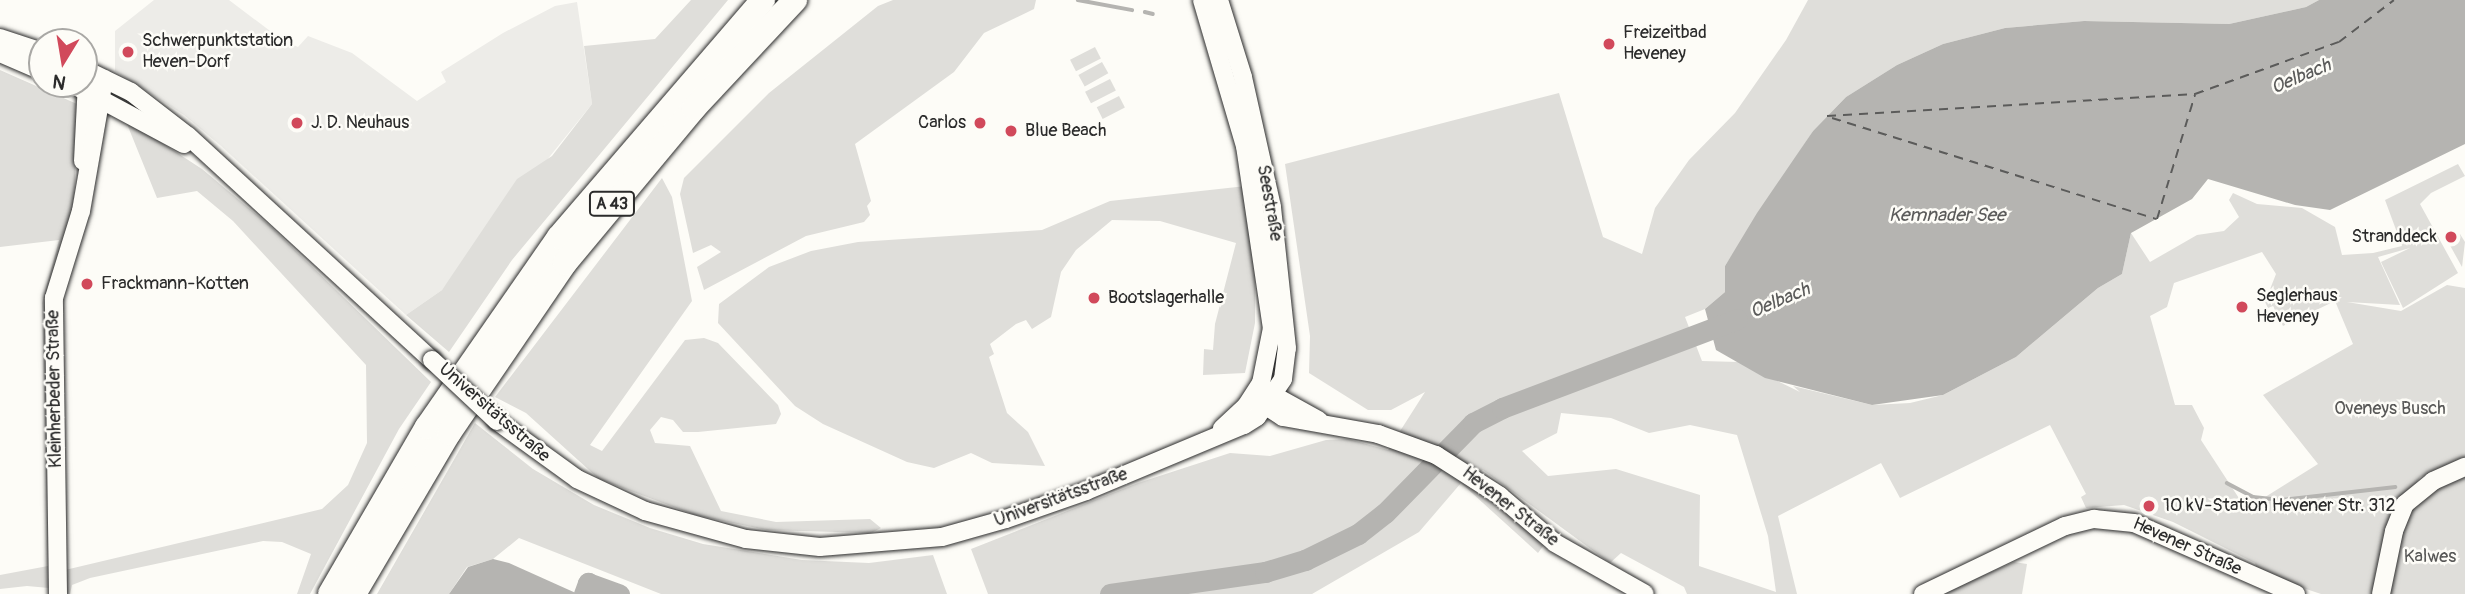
<!DOCTYPE html>
<html>
<head>
<meta charset="utf-8">
<style>
	body { margin:0 }
	#map { position:relative; width:2465px; height:594px; overflow:hidden; background:#fdfcf7; font-family:Pangolin,sans-serif }
	div>[style] { position:absolute }
	[style*='--x'] { left:calc(var(--x)*1px); top:calc(var(--y)*1px); width:calc(var(--w)*1px); rotate:calc(var(--a)*1deg) }
	.built>* { inset:0; background:#edece8 }
	.green>* { inset:0; background:#dfdeda; transform-origin:0 0 }
	.water>* { inset:0; background:#b5b4b1 }
	.stream>* { height:3.5px; margin:-1.75px; padding:0 1.75px; transform-origin:1.75px; border-radius:1.75px; background:#b5b4b1 }
	.river>* { height:21px; margin:-10.5px; padding:0 10.5px; transform-origin:10.5px; border-radius:10.5px; background:#b5b4b1 }
	.ferry>* { height:2px; margin-top:-1px; transform-origin:0; background:repeating-linear-gradient(90deg,#5b5b5a 0 9px,transparent 0 16px) }
	.roads { filter:drop-shadow(0 0 2px #2b2b2b) drop-shadow(0 0 2px #2b2b2b) }
	.minor>* { height:18px; margin:-9px; padding:0 9px; transform-origin:9px; border-radius:9px; background:#fdfcf7 }
	.highway>* { height:24px; margin:-12px; padding:0 12px; transform-origin:12px; border-radius:12px; background:#fdfcf7 }
	.bridges { filter:drop-shadow(0 0 2px #2b2b2b) drop-shadow(0 0 2px #2b2b2b) }
	.minor-bridge>* { height:18px; margin:-9px; padding:0 9px; transform-origin:9px; border-radius:9px; background:#fdfcf7 }
	.dots>* { width:19px; height:19px; translate:-50% -50%; box-sizing:border-box; border:4px solid #fdfcf7; border-radius:50% }
	span { translate:-50% -50%; white-space:nowrap; text-align:center; line-height:1.15; -webkit-text-stroke:5px #fdfcf7; paint-order:stroke }
	.shield-label span { padding:2px 5px; background:#fdfcf7; border:2px solid; border-radius:5px; -webkit-text-stroke-width:0 }
	.shield-label { font-size:16px; color:#2b2b2b; font-weight:700 }
	.poi-label { font-size:18px; color:#2b2b2b }
	.left { translate:0 -50%; text-align:left }
	.right { translate:-100% -50%; text-align:right }
	.street-label { font-size:18px; color:#2b2b2b }
	.park-label { font-size:18px; color:#585857 }
	.water-label { font-size:19px; color:#5b5b5a; font-style:italic }
	.north { position:absolute; left:28px; top:28px; width:70px; height:70px; box-sizing:border-box; background:#fdfcf7; border:2px solid #a9a8a5; border-radius:50%; rotate:191deg; font-size:19px; font-weight:700; line-height:28px; text-align:center; color:#2b2b2b }
	.north::after { content:''; display:block; margin:auto; width:24px; height:32px; background:#d1495b; clip-path:polygon(50% 0,100% 100%,50% 72%,0 100%) }
</style>
</head>
<body>
<div id="map">
	<div class="built">
		<i style="clip-path:polygon(154px 0,229px 0,282px 40px,298px 47px,308px 36px,352px 53px,417px 101px,446px 82px,441px 72px,503px 33px,555px 6px,577px 2px,592px 104px,442px 290px,406px 315px,220px 145px,184px 115px,115px 71px,115px 31px)"></i>
	</div>
	<div class="green">
		<i style="clip-path:polygon(691px 0,728px 0,512px 260px,449px 352px,406px 315px,442px 290px,517px 179px,552px 156px,592px 104px,584px 46px,655px 39px)"></i>
		<i style="clip-path:polygon(893px 0,1036px 0,1034px 9px,984px 33px,954px 72px,855px 144px,871px 201px,867px 206px,870px 215px,864px 222px,806px 236px,704px 290px,697px 267px,721px 252px,711px 245px,693px 253px,680px 194px,684px 178px,769px 93px,878px 6px)"></i>
		<i style="clip-path:polygon(evenodd,1808px 0,2319px 0,2306px 7px,2229px 24px,2084px 21px,2005px 28px,1943px 44px,1897px 65px,1846px 97px,1813px 131px,1725px 266px,1725px 292px,1705px 309px,1685px 317px,1702px 361px,1738px 362px,1800px 392px,1793px 386px,1872px 405px,1910px 403px,1943px 395px,2016px 357px,2098px 288px,2122px 274px,2131px 233px,2150px 262px,2197px 235px,2224px 231px,2239px 217px,2229px 200px,2233px 193px,2257px 204px,2302px 208px,2335px 227px,2342px 255px,2373px 253px,2402px 246px,2385px 200px,2458px 164px,2465px 176px,2431px 193px,2420px 204px,2458px 273px,2403px 308px,2381px 262px,2410px 248px,2378px 257px,2400px 305px,2347px 302px,2401px 311px,2447px 285px,2465px 288px,2465px 463px,2420px 477px,2393px 519px,2377px 594px,2321px 594px,2258px 573px,2255px 563px,2173px 522px,2124px 505px,2086px 508px,2081px 497px,2086px 494px,2050px 425px,1900px 498px,1881px 463px,1778px 516px,1797px 594px,1687px 594px,1684px 587px,1621px 553px,1610px 563px,1483px 470px,1469px 479px,1546px 542px,1538px 553px,1461px 483px,1419px 532px,1312px 594px,988px 594px,971px 549px,1138px 483px,1230px 453px,1270px 456px,1326px 440px,1348px 439px,1388px 450px,1425px 392px,1391px 410px,1368px 410px,1309px 373px,1310px 336px,1285px 164px,1559px 93px,1603px 237px,1642px 254px,1655px 208px,1689px 160px,1735px 113px,1786px 40px,1808px 0,2262px 252px,2276px 274px,2265px 302px,2268px 308px,2273px 306px,2283px 326px,2335px 301px,2353px 344px,2263px 395px,2318px 464px,2246px 509px,2201px 440px,2204px 428px,2192px 405px,2175px 405px,2150px 316px,2167px 307px,2174px 283px,2262px 252px,1808px 0,1561px 413px,1611px 418px,1649px 433px,1690px 425px,1737px 435px,1768px 536px,1776px 592px,1699px 566px,1700px 495px,1616px 469px,1548px 476px,1522px 451px,1557px 433px,1561px 413px)"></i>
		<i style="left:1095px;top:47px;width:13px;height:28px;rotate:63deg"></i>
		<i style="left:1102px;top:62px;width:13px;height:27px;rotate:61deg"></i>
		<i style="clip-path:polygon(0 70px,77px 104px,74px 212px,58px 313px,65px 570px,322px 509px,348px 485px,367px 443px,366px 365px,233px 221px,197px 191px,157px 198px,125px 119px,202px 169px,269px 225px,431px 382px,399px 429px,310px 594px,297px 594px,311px 554px,282px 542px,263px 541px,90px 578px,72px 585px,70px 594px,49px 594px,49px 588px,27px 586px,0 589px,0 575px,48px 566px,42px 303px,59px 240px,0 247px)"></i>
		<i style="left:1110px;top:79px;width:13px;height:28px;rotate:63deg"></i>
		<i style="left:1119px;top:96px;width:13px;height:25px;rotate:63deg"></i>
		<i style="clip-path:polygon(662px 178px,672px 197px,692px 301px,590px 445px,602px 451px,685px 340px,704px 338px,718px 343px,778px 405px,781px 414px,776px 424px,698px 432px,683px 432px,673px 420px,661px 417px,650px 430px,655px 443px,690px 446px,721px 511px,776px 522px,870px 519px,881px 528px,871px 533px,767px 530px,695px 515px,599px 479px,526px 413px,495px 397px)"></i>
		<i style="clip-path:polygon(1246px 186px,1255px 251px,1255px 323px,1245px 373px,1203px 375px,1204px 349px,1213px 350px,1215px 324px,1236px 243px,1160px 221px,1112px 220px,1076px 250px,1061px 272px,1051px 317px,1032px 329px,1026px 320px,1016px 324px,990px 344px,994px 354px,989px 357px,1007px 413px,1028px 432px,1045px 466px,992px 463px,971px 453px,934px 468px,907px 462px,823px 424px,795px 406px,718px 323px,719px 304px,769px 267px,811px 251px,858px 242px,1042px 230px,1110px 201px)"></i>
		<i style="clip-path:polygon(2460px 234px,2465px 242px,2462px 267px,2447px 240px)"></i>
		<i style="clip-path:polygon(475px 423px,533px 469px,594px 505px,650px 528px,703px 544px,802px 560px,869px 563px,933px 555px,947px 594px,661px 594px,519px 538px,493px 559px,467px 567px,449px 594px,377px 594px)"></i>
		<i style="clip-path:polygon(2465px 471px,2465px 594px,2385px 594px,2404px 509px)"></i>
		<i style="clip-path:polygon(2014px 562px,2027px 564px,2022px 594px,1941px 594px)"></i>
	</div>
	<div class="water">
		<i style="clip-path:polygon(2319px 0,2465px 0,2465px 144px,2330px 210px,2295px 205px,2208px 179px,2192px 199px,2131px 233px,2122px 274px,2098px 288px,2016px 357px,1943px 395px,1872px 405px,1765px 378px,1716px 350px,1705px 309px,1725px 292px,1725px 266px,1757px 213px,1813px 131px,1846px 97px,1897px 65px,1943px 44px,2005px 28px,2084px 21px,2229px 24px,2306px 7px)"></i>
		<i style="clip-path:polygon(493px 559px,509px 563px,578px 594px,449px 594px,468px 567px)"></i>
	</div>
	<div class="stream">
		<i style="--x:1078;--y:0;--w:55;--a:10.5"></i>
		<i style="--x:1145;--y:12;--w:8;--a:14"></i>
		<i style="--x:2227;--y:483;--w:30;--a:28"></i>
		<i style="--x:2253;--y:497;--w:28;--a:6"></i>
		<i style="--x:2281;--y:500;--w:115;--a:-6.5"></i>
	</div>
	<div class="river">
		<i style="--x:584;--y:594;--w:12;--a:-70"></i>
		<i style="--x:588;--y:583;--w:33;--a:20"></i>
		<i style="--x:1110;--y:594;--w:157;--a:-8.1"></i>
		<i style="--x:1265;--y:572;--w:42;--a:-16.7"></i>
		<i style="--x:1305;--y:560;--w:59;--a:-26.1"></i>
		<i style="--x:1358;--y:534;--w:34;--a:-38"></i>
		<i style="--x:1385;--y:513;--w:126;--a:-45.6"></i>
		<i style="--x:1473;--y:423;--w:33;--a:-27"></i>
		<i style="--x:1502;--y:408;--w:251;--a:-20.7"></i>
	</div>
	<div class="ferry">
		<i style="--x:1827;--y:116;--w:369;--a:-3.4"></i>
		<i style="--x:2195;--y:94;--w:153;--a:-19.9"></i>
		<i style="--x:2339;--y:42;--w:69;--a:-37.4"></i>
		<i style="--x:1832;--y:118;--w:340;--a:17.3"></i>
		<i style="--x:2157;--y:219;--w:130;--a:-73"></i>
	</div>
	<div class="roads">
		<div class="minor">
			<i style="--x:1202;--y:0;--w:152;--a:73.6"></i>
			<i style="--x:1245;--y:146;--w:184;--a:81.6"></i>
			<i style="--x:1272;--y:328;--w:56;--a:101.3"></i>
			<i style="--x:1261;--y:383;--w:27;--a:123"></i>
			<i style="--x:1246;--y:406;--w:33;--a:137"></i>
			<i style="--x:0;--y:38;--w:44;--a:18.4"></i>
			<i style="--x:0;--y:53;--w:46;--a:23.2"></i>
			<i style="--x:84;--y:69;--w:52;--a:26.1"></i>
			<i style="--x:131;--y:92;--w:72;--a:37.7"></i>
			<i style="--x:188;--y:136;--w:331;--a:42.6"></i>
			<i style="--x:72;--y:84;--w:127;--a:28.2"></i>
			<i style="--x:83;--y:161;--w:80;--a:-87.1"></i>
			<i style="--x:1266;--y:391;--w:60;--a:29.1"></i>
			<i style="--x:1260;--y:396;--w:12;--a:59"></i>
			<i style="--x:1266;--y:406;--w:20;--a:33"></i>
			<i style="--x:1283;--y:417;--w:97;--a:10.1"></i>
			<i style="--x:1378;--y:434;--w:62;--a:19.9"></i>
			<i style="--x:1436;--y:455;--w:76;--a:32.6"></i>
			<i style="--x:1500;--y:496;--w:72;--a:40.5"></i>
			<i style="--x:1555;--y:543;--w:103;--a:29.5"></i>
			<i style="--x:497;--y:421;--w:99;--a:35.9"></i>
			<i style="--x:577;--y:479;--w:75;--a:25.2"></i>
			<i style="--x:645;--y:511;--w:105;--a:15.5"></i>
			<i style="--x:746;--y:539;--w:74;--a:6.2"></i>
			<i style="--x:820;--y:547;--w:122;--a:-4.7"></i>
			<i style="--x:942;--y:537;--w:66;--a:-15.7"></i>
			<i style="--x:1006;--y:519;--w:85;--a:-19.3"></i>
			<i style="--x:1086;--y:491;--w:171;--a:-22.7"></i>
			<i style="--x:1244;--y:425;--w:15;--a:-32"></i>
			<i style="--x:1257;--y:417;--w:46;--a:-55.6"></i>
			<i style="--x:1283;--y:379;--w:31;--a:-83"></i>
			<i style="--x:1287;--y:348;--w:142;--a:-96.1"></i>
			<i style="--x:1272;--y:207;--w:133;--a:-102.6"></i>
			<i style="--x:1243;--y:77;--w:81;--a:-107.3"></i>
			<i style="--x:58;--y:594;--w:296;--a:-90.8"></i>
			<i style="--x:54;--y:298;--w:91;--a:-72.8"></i>
			<i style="--x:81;--y:211;--w:134;--a:-80.1"></i>
			<i style="--x:1923;--y:594;--w:157;--a:-25.6"></i>
			<i style="--x:2065;--y:526;--w:30;--a:-14"></i>
			<i style="--x:2094;--y:519;--w:40;--a:5.7"></i>
			<i style="--x:2134;--y:523;--w:177;--a:23.7"></i>
			<i style="--x:2381;--y:594;--w:64;--a:-78.3"></i>
			<i style="--x:2394;--y:531;--w:29;--a:-68"></i>
			<i style="--x:2405;--y:504;--w:36;--a:-39"></i>
			<i style="--x:2433;--y:481;--w:35;--a:-24"></i>
		</div>
		<div class="highway">
			<i style="--x:330;--y:594;--w:193;--a:-59.9"></i>
			<i style="--x:427;--y:427;--w:231;--a:-55.2"></i>
			<i style="--x:559;--y:237;--w:313;--a:-49.3"></i>
			<i style="--x:354;--y:594;--w:187;--a:-59.5"></i>
			<i style="--x:449;--y:433;--w:206;--a:-55.7"></i>
			<i style="--x:565;--y:263;--w:202;--a:-50.2"></i>
			<i style="--x:694;--y:108;--w:148;--a:-46.9"></i>
		</div>
	</div>
	<div class="bridges">
		<div class="minor-bridge">
			<i style="--x:432;--y:360;--w:89;--a:43.2"></i>
		</div>
	</div>
	<div class="dots">
		<i style="left:1609px;top:44px;background:#d1495b"></i>
		<i style="left:128px;top:52px;background:#d1495b"></i>
		<i style="left:297px;top:123px;background:#d1495b"></i>
		<i style="left:980px;top:123px;background:#d1495b"></i>
		<i style="left:1011px;top:131px;background:#d1495b"></i>
		<i style="left:2451px;top:237px;background:#d1495b"></i>
		<i style="left:87px;top:284px;background:#d1495b"></i>
		<i style="left:1094px;top:298px;background:#d1495b"></i>
		<i style="left:2242px;top:307px;background:#d1495b"></i>
		<i style="left:2149px;top:506px;background:#d1495b"></i>
	</div>
	<div class="shield-label">
		<span style="left:612px;top:204px">A 43</span>
	</div>
	<div class="poi-label">
		<span class="left" style="left:1623px;top:44px">Freizeitbad<br>Heveney</span>
		<span class="left" style="left:142px;top:52px">Schwerpunktstation<br>Heven-Dorf</span>
		<span class="left" style="left:311px;top:123px">J. D. Neuhaus</span>
		<span class="right" style="left:966px;top:123px">Carlos</span>
		<span class="left" style="left:1025px;top:131px">Blue Beach</span>
		<span class="right" style="left:2437px;top:237px">Stranddeck</span>
		<span class="left" style="left:101px;top:284px">Frackmann-Kotten</span>
		<span class="left" style="left:2256px;top:307px">Seglerhaus<br>Heveney</span>
		<span class="left" style="left:1108px;top:298px">Bootslagerhalle</span>
		<span class="left" style="left:2163px;top:506px">10 kV-Station Hevener Str. 312</span>
	</div>
	<div class="street-label">
		<span style="left:1269px;top:203px;rotate:80deg">Seestraße</span>
		<span style="left:55px;top:389px;rotate:-91deg">Kleinherbeder Straße</span>
		<span style="left:494px;top:413px;rotate:41deg">Universitätsstraße</span>
		<span style="left:1061px;top:498px;rotate:-20deg">Universitätsstraße</span>
		<span style="left:1510px;top:507px;rotate:38deg">Hevener Straße</span>
		<span style="left:2187px;top:547px;rotate:24deg">Hevener Straße</span>
	</div>
	<div class="park-label">
		<span style="left:2390px;top:409px">Oveneys Busch</span>
		<span style="left:2430px;top:557px">Kalwes</span>
	</div>
	<div class="water-label">
		<span style="left:2301px;top:77px;rotate:-23deg">Oelbach</span>
		<span style="left:1947px;top:216px">Kemnader See</span>
		<span style="left:1780px;top:301px;rotate:-23deg">Oelbach</span>
	</div>
	<div class="north">N</div>
</div>
</body>
</html>
